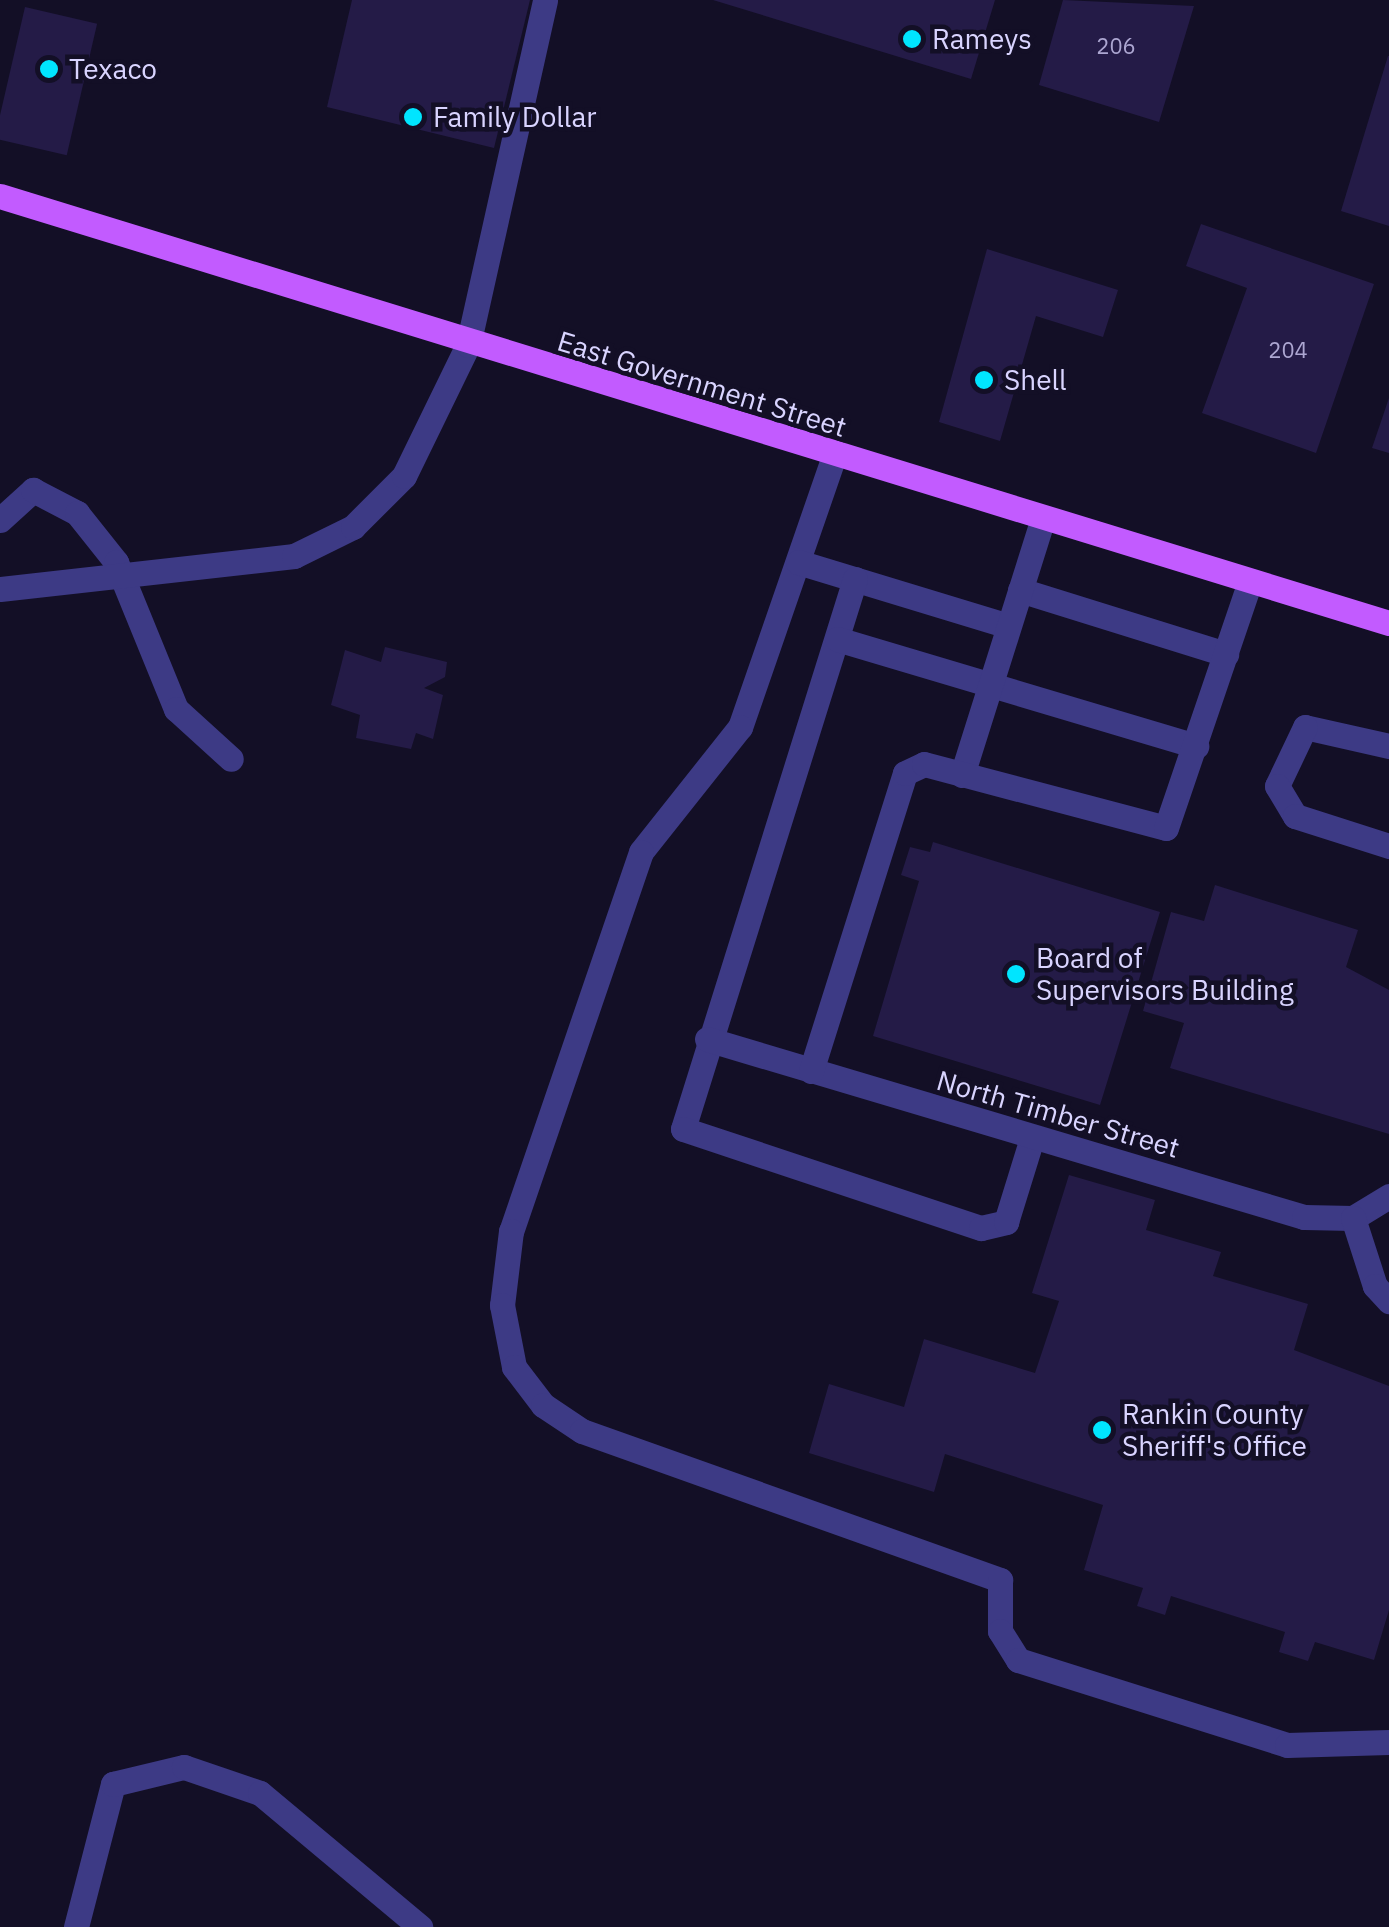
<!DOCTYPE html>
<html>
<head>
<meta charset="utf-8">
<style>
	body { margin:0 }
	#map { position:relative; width:1389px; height:1927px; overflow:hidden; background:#130f26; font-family:"IBM Plex Sans",sans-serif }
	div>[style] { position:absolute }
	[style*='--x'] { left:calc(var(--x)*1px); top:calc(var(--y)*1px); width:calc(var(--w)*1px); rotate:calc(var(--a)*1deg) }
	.building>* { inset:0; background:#241b47; transform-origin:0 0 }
	.minor>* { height:25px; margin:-12.5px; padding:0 12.5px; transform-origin:12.5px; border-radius:12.5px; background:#3d3a85 }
	.major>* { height:25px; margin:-12.5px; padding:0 12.5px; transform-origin:12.5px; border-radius:12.5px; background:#c25bff }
	.dots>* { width:28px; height:28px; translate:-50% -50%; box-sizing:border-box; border:5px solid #130f26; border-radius:50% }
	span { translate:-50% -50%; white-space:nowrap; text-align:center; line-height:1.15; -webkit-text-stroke:9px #130f26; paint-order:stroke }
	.number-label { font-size:22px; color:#aca6d1 }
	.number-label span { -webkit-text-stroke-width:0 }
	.poi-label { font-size:28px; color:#d9d4ff }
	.left { translate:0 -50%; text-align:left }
	.street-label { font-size:28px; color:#d9d4ff }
</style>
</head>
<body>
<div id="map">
	<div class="building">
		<i style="clip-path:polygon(352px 0,530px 0,494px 148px,327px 107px)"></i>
		<i style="clip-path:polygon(713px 0,995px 0,971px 79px)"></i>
		<i style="clip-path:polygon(1063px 0,1194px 6px,1159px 122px,1039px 85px)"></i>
		<i style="left:25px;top:7px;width:74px;height:135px;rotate:13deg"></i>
		<i style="clip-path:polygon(1388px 56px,1389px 56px,1389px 226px,1341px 211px)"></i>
		<i style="clip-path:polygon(1201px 224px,1374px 284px,1316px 453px,1202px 413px,1247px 288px,1186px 266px)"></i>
		<i style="clip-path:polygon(987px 249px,1118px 290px,1103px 337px,1036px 316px,1000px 441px,939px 422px)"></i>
		<i style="clip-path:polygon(1389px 398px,1389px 453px,1372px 448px)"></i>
		<i style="clip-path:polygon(385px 647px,447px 662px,445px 677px,424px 688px,443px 695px,433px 739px,416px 733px,411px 749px,356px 738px,360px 715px,331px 705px,345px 650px,381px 662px)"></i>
		<i style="clip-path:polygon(933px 842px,1160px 912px,1100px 1105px,873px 1036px,919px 881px,901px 875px,910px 847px,930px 852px)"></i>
		<i style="clip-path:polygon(1215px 885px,1358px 930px,1346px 967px,1389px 990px,1389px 1134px,1170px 1068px,1184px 1023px,1143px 1011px,1171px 912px,1204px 921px)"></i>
		<i style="clip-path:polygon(1069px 1175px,1155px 1200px,1146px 1230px,1221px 1252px,1213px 1276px,1308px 1304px,1294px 1350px,1389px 1386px,1389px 1610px,1374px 1660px,1315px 1642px,1308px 1661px,1279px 1652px,1285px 1632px,1171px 1596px,1165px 1615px,1137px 1606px,1143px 1588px,1084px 1570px,1103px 1505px,945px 1454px,934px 1492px,809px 1453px,829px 1384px,904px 1407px,924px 1339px,1035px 1373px,1059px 1301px,1032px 1293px)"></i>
	</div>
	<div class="minor">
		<i style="--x:834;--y:456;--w:287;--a:109.1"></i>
		<i style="--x:740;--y:727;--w:159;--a:128.4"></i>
		<i style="--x:641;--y:852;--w:401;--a:108.9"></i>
		<i style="--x:511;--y:1231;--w:75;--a:96.9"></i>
		<i style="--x:502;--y:1305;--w:63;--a:79"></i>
		<i style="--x:514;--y:1367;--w:48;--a:52.7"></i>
		<i style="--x:543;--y:1405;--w:47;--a:33.7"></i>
		<i style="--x:582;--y:1431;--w:444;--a:19.6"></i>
		<i style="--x:1000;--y:1580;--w:51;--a:90"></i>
		<i style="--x:1000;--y:1631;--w:34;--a:58"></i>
		<i style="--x:1018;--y:1660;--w:282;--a:17.5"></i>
		<i style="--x:1287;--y:1745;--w:102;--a:-1.7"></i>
		<i style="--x:0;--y:520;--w:45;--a:-42.3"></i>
		<i style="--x:33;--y:490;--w:50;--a:27.6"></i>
		<i style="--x:77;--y:513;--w:63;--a:51.5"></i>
		<i style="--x:116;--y:562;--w:159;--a:67.8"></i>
		<i style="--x:176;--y:709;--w:74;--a:42.3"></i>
		<i style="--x:798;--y:562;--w:220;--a:16.9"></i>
		<i style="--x:855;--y:579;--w:576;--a:107.37"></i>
		<i style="--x:683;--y:1129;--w:314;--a:18.4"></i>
		<i style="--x:981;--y:1228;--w:26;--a:-13"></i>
		<i style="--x:1006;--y:1222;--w:88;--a:-72.8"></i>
		<i style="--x:0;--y:589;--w:296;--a:-6.4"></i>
		<i style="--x:294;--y:556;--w:66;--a:-26.2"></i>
		<i style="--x:353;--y:527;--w:72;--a:-45"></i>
		<i style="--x:404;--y:476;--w:146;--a:-64"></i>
		<i style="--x:468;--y:345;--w:353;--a:-77.4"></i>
		<i style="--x:1020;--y:590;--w:216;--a:17.3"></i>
		<i style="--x:837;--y:639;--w:375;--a:16.6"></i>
		<i style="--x:1389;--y:746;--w:86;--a:-167.3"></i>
		<i style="--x:1305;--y:727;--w:65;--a:115.4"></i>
		<i style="--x:1277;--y:786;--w:35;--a:59"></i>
		<i style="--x:1295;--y:816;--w:99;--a:17.7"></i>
		<i style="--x:962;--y:775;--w:269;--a:-72.5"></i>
		<i style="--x:707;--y:1039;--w:623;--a:16.6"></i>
		<i style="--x:1304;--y:1217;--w:49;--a:1.2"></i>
		<i style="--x:1353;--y:1218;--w:42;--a:-31.4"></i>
		<i style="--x:811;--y:1071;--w:312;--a:-72.5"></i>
		<i style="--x:905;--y:773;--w:21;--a:-25"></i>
		<i style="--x:924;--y:764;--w:250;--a:14.8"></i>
		<i style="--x:1166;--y:828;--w:261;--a:-71.2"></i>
		<i style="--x:1353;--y:1218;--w:71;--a:72.1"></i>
		<i style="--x:1375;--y:1286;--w:21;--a:47"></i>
		<i style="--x:76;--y:1927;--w:148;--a:-75.5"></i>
		<i style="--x:113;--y:1784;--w:73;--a:-13.5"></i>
		<i style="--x:184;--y:1767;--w:80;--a:18.9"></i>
		<i style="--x:260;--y:1793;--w:209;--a:39.9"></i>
	</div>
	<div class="major">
		<i style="--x:0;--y:196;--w:1453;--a:17.09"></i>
	</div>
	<div class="dots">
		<i style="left:912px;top:39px;background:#00e5ff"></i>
		<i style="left:49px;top:69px;background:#00e5ff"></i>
		<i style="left:413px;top:117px;background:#00e5ff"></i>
		<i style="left:984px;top:380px;background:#00e5ff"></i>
		<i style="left:1016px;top:974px;background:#00e5ff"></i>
		<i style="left:1102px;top:1430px;background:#00e5ff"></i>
	</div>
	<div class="number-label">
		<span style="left:1116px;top:46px">206</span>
		<span style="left:1288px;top:350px">204</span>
	</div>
	<div class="poi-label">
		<span class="left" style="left:932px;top:39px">Rameys</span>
		<span class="left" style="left:69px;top:69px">Texaco</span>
		<span class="left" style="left:433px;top:117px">Family Dollar</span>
		<span class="left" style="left:1004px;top:380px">Shell</span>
		<span class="left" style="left:1036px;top:974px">Board of<br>Supervisors Building</span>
		<span class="left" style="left:1122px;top:1430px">Rankin County<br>Sheriff's Office</span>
	</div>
	<div class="street-label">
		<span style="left:702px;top:384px;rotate:17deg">East Government Street</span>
		<span style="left:1058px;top:1114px;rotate:16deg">North Timber Street</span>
	</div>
</div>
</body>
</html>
